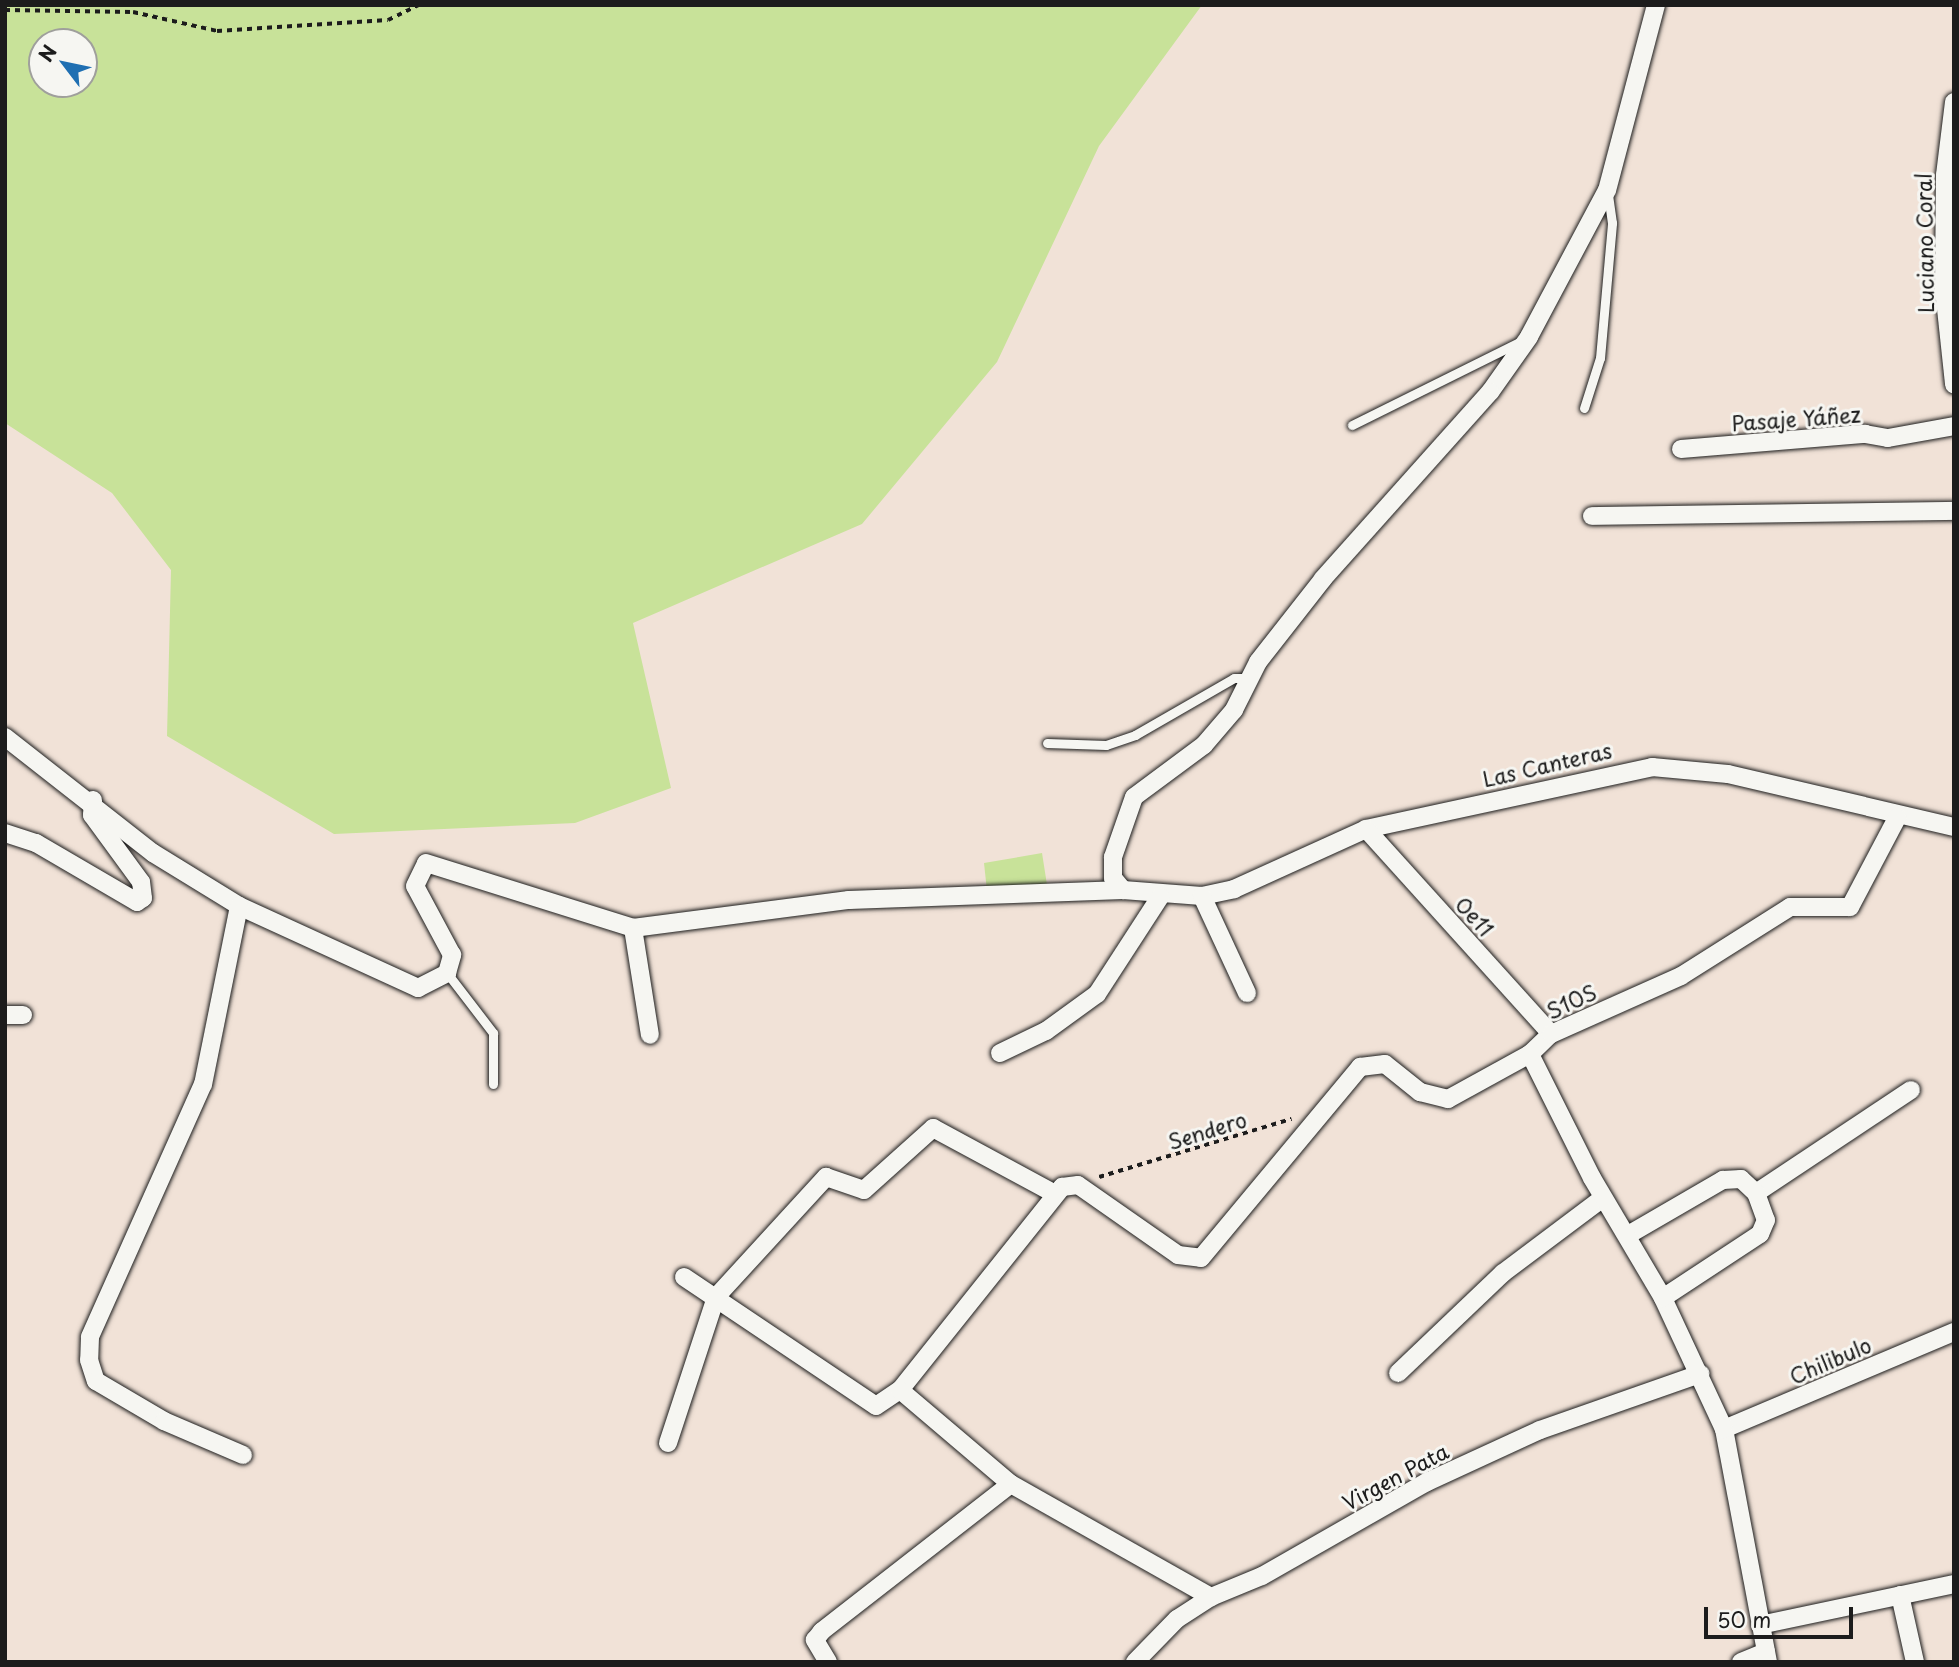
<!DOCTYPE html>
<html>
<head>
<meta charset="utf-8">
<style>
	body { margin:0 }
	#map { position:relative; width:1959px; height:1667px; overflow:hidden; background:#f1e2d7; font-family:"Playpen Sans",sans-serif }
	div>[style] { position:absolute }
	[style*='--x'] { left:calc(var(--x)*1px); top:calc(var(--y)*1px); width:calc(var(--w)*1px); rotate:calc(var(--a)*1deg) }
	.green>* { inset:0; background:#c8e299 }
	.path>* { height:3.5px; margin-top:-1.75px; transform-origin:0; background:repeating-linear-gradient(90deg,#1c1c1c 0 5px,transparent 0 10px) }
	.roads { filter:drop-shadow(0 0 2px #1c1c1c) drop-shadow(0 0 2px #1c1c1c) }
	.service>* { height:9px; margin:-4.5px; padding:0 4.5px; transform-origin:4.5px; border-radius:4.5px; background:#f6f6f2 }
	.minor>* { height:18px; margin:-9px; padding:0 9px; transform-origin:9px; border-radius:9px; background:#f6f6f2 }
	span { translate:-50% -50%; white-space:nowrap; text-align:center; line-height:1.15; -webkit-text-stroke:6px #f6f6f2; paint-order:stroke }
	.street-label { font-size:21px; color:#1c1c1c }
	.frame { position:absolute; inset:0; border:7px solid #1c1c1c; pointer-events:none }
	.north { position:absolute; left:28px; top:28px; width:70px; height:70px; box-sizing:border-box; background:#f6f6f2; border:2px solid #9f9f9c; border-radius:50%; rotate:302deg; font-size:19px; font-weight:700; line-height:28px; text-align:center; color:#1c1c1c }
	.north::after { content:''; display:block; margin:auto; width:24px; height:32px; background:#1f6fb2; clip-path:polygon(50% 0,100% 100%,50% 72%,0 100%) }
	.scale { position:absolute; left:1704px; top:1607px; width:149px; height:32px; box-sizing:border-box; border:4px solid #1c1c1c; border-top:0; padding-left:9px; font-size:21px; line-height:24px; white-space:nowrap; color:#1c1c1c; -webkit-text-stroke:5px #f6f6f2; paint-order:stroke }
</style>
</head>
<body>
<div id="map">
	<div class="green">
		<i style="clip-path:polygon(evenodd,5px 5px,1202px 5px,1099px 146px,997px 362px,862px 524px,633px 623px,671px 788px,575px 823px,334px 834px,167px 736px,171px 570px,112px 493px,5px 423px,5px 5px,42px 42px,84px 42px,84px 84px,42px 84px,42px 42px)"></i>
		<i style="clip-path:polygon(1042px 853px,1047px 885px,987px 891px,984px 863px)"></i>
	</div>
	<div class="path">
		<i style="--x:5;--y:10;--w:128;--a:0.9"></i>
		<i style="--x:133;--y:12;--w:86;--a:12.7"></i>
		<i style="--x:217;--y:31;--w:171;--a:-3.7"></i>
		<i style="--x:388;--y:20;--w:34;--a:-26"></i>
		<i style="--x:1099;--y:1177;--w:201;--a:-16.8"></i>
	</div>
	<div class="roads">
		<div class="service">
			<i style="--x:1584;--y:408;--w:52;--a:-72.3"></i>
			<i style="--x:1600;--y:358;--w:136;--a:-84.9"></i>
			<i style="--x:1612;--y:223;--w:30;--a:-98"></i>
			<i style="--x:1352;--y:425;--w:189;--a:-26.4"></i>
			<i style="--x:1047;--y:743;--w:59;--a:1.9"></i>
			<i style="--x:1106;--y:745;--w:31;--a:-19"></i>
			<i style="--x:1135;--y:735;--w:114;--a:-29.9"></i>
			<i style="--x:1234;--y:678;--w:15;--a:0"></i>
			<i style="--x:447;--y:973;--w:76;--a:52.5"></i>
			<i style="--x:493;--y:1033;--w:51;--a:90"></i>
		</div>
		<div class="minor">
			<i style="--x:1656;--y:5;--w:191;--a:104.8"></i>
			<i style="--x:1607;--y:190;--w:166;--a:118"></i>
			<i style="--x:1529;--y:337;--w:67;--a:125.3"></i>
			<i style="--x:1490;--y:392;--w:251;--a:131.8"></i>
			<i style="--x:1323;--y:579;--w:105;--a:128.1"></i>
			<i style="--x:1258;--y:662;--w:54;--a:116.6"></i>
			<i style="--x:1234;--y:710;--w:46;--a:130.6"></i>
			<i style="--x:1204;--y:745;--w:87;--a:143.4"></i>
			<i style="--x:1134;--y:797;--w:64;--a:109.3"></i>
			<i style="--x:1113;--y:857;--w:21;--a:90"></i>
			<i style="--x:1113;--y:878;--w:16;--a:50"></i>
			<i style="--x:1123;--y:890;--w:79;--a:4.3"></i>
			<i style="--x:1202;--y:896;--w:33;--a:-12"></i>
			<i style="--x:1234;--y:889;--w:145;--a:-24.4"></i>
			<i style="--x:1366;--y:829;--w:293;--a:-12.2"></i>
			<i style="--x:1652;--y:767;--w:76;--a:5.3"></i>
			<i style="--x:1728;--y:774;--w:232;--a:13.2"></i>
			<i style="--x:1954;--y:102;--w:74;--a:97"></i>
			<i style="--x:1945;--y:175;--w:115;--a:90.5"></i>
			<i style="--x:1944;--y:290;--w:95;--a:83.9"></i>
			<i style="--x:1681;--y:449;--w:185;--a:-4.7"></i>
			<i style="--x:1865;--y:434;--w:23;--a:10"></i>
			<i style="--x:1888;--y:438;--w:67;--a:-10.3"></i>
			<i style="--x:1592;--y:516;--w:362;--a:-0.8"></i>
			<i style="--x:5;--y:737;--w:188;--a:38.1"></i>
			<i style="--x:153;--y:853;--w:101;--a:31.6"></i>
			<i style="--x:239;--y:906;--w:197;--a:24.6"></i>
			<i style="--x:418;--y:988;--w:33;--a:-27"></i>
			<i style="--x:447;--y:973;--w:19;--a:-74"></i>
			<i style="--x:452;--y:955;--w:78;--a:-118.2"></i>
			<i style="--x:415;--y:886;--w:25;--a:-64"></i>
			<i style="--x:426;--y:863;--w:217;--a:17.4"></i>
			<i style="--x:633;--y:928;--w:218;--a:-7.4"></i>
			<i style="--x:849;--y:900;--w:274;--a:-2.1"></i>
			<i style="--x:1366;--y:829;--w:276;--a:47.9"></i>
			<i style="--x:5;--y:833;--w:33;--a:18"></i>
			<i style="--x:36;--y:843;--w:117;--a:30.3"></i>
			<i style="--x:137;--y:902;--w:7;--a:-34"></i>
			<i style="--x:143;--y:898;--w:16;--a:-97"></i>
			<i style="--x:141;--y:882;--w:83;--a:-126.2"></i>
			<i style="--x:92;--y:815;--w:15;--a:-86"></i>
			<i style="--x:1202;--y:896;--w:107;--a:65.1"></i>
			<i style="--x:239;--y:906;--w:182;--a:101.4"></i>
			<i style="--x:203;--y:1084;--w:277;--a:114.1"></i>
			<i style="--x:90;--y:1337;--w:23;--a:92"></i>
			<i style="--x:89;--y:1360;--w:22;--a:72"></i>
			<i style="--x:96;--y:1381;--w:79;--a:30.5"></i>
			<i style="--x:164;--y:1421;--w:86;--a:23.3"></i>
			<i style="--x:633;--y:928;--w:108;--a:81"></i>
			<i style="--x:5;--y:1015;--w:18;--a:0"></i>
			<i style="--x:1000;--y:1053;--w:51;--a:-25.6"></i>
			<i style="--x:1046;--y:1031;--w:63;--a:-36"></i>
			<i style="--x:1097;--y:994;--w:116;--a:-57"></i>
			<i style="--x:1756;--y:1193;--w:186;--a:-33.6"></i>
			<i style="--x:1628;--y:1235;--w:110;--a:-30.1"></i>
			<i style="--x:1723;--y:1180;--w:18;--a:-3"></i>
			<i style="--x:1741;--y:1179;--w:21;--a:43"></i>
			<i style="--x:1756;--y:1193;--w:29;--a:70"></i>
			<i style="--x:1766;--y:1220;--w:15;--a:113"></i>
			<i style="--x:1760;--y:1234;--w:116;--a:146.6"></i>
			<i style="--x:684;--y:1277;--w:231;--a:33.9"></i>
			<i style="--x:876;--y:1406;--w:29;--a:-34"></i>
			<i style="--x:900;--y:1390;--w:260;--a:-51.4"></i>
			<i style="--x:1062;--y:1187;--w:16;--a:-7"></i>
			<i style="--x:1078;--y:1185;--w:122;--a:35"></i>
			<i style="--x:1178;--y:1255;--w:23;--a:7"></i>
			<i style="--x:1201;--y:1258;--w:249;--a:-50.2"></i>
			<i style="--x:1360;--y:1067;--w:25;--a:-7"></i>
			<i style="--x:1385;--y:1064;--w:45;--a:38.7"></i>
			<i style="--x:1420;--y:1092;--w:29;--a:14"></i>
			<i style="--x:1448;--y:1099;--w:94;--a:-28.8"></i>
			<i style="--x:1398;--y:1373;--w:145;--a:-43.6"></i>
			<i style="--x:1503;--y:1273;--w:125;--a:-36.9"></i>
			<i style="--x:900;--y:1390;--w:145;--a:40.3"></i>
			<i style="--x:1011;--y:1484;--w:230;--a:29.5"></i>
			<i style="--x:1724;--y:1429;--w:250;--a:-22.9"></i>
			<i style="--x:668;--y:1443;--w:154;--a:-71.8"></i>
			<i style="--x:716;--y:1297;--w:163;--a:-47.5"></i>
			<i style="--x:826;--y:1177;--w:40;--a:18.9"></i>
			<i style="--x:864;--y:1190;--w:93;--a:-41.9"></i>
			<i style="--x:933;--y:1128;--w:136;--a:28.4"></i>
			<i style="--x:1900;--y:1595;--w:69;--a:77.4"></i>
			<i style="--x:1760;--y:1625;--w:198;--a:-11.9"></i>
			<i style="--x:828;--y:1662;--w:26;--a:-121"></i>
			<i style="--x:815;--y:1640;--w:11;--a:-52"></i>
			<i style="--x:822;--y:1631;--w:239;--a:-37.9"></i>
			<i style="--x:1135;--y:1662;--w:60;--a:-45.7"></i>
			<i style="--x:1177;--y:1619;--w:40;--a:-32.9"></i>
			<i style="--x:1211;--y:1597;--w:55;--a:-22.4"></i>
			<i style="--x:1262;--y:1576;--w:190;--a:-29.7"></i>
			<i style="--x:1427;--y:1482;--w:124;--a:-24.7"></i>
			<i style="--x:1540;--y:1430;--w:170;--a:-19.3"></i>
			<i style="--x:1741;--y:1662;--w:27;--a:-22"></i>
			<i style="--x:1768;--y:1662;--w:237;--a:-100.7"></i>
			<i style="--x:1724;--y:1429;--w:145;--a:-115"></i>
			<i style="--x:1663;--y:1298;--w:139;--a:-120.6"></i>
			<i style="--x:1592;--y:1178;--w:139;--a:-116.6"></i>
			<i style="--x:1530;--y:1054;--w:29;--a:-44"></i>
			<i style="--x:1551;--y:1034;--w:142;--a:-24"></i>
			<i style="--x:1681;--y:976;--w:129;--a:-32.3"></i>
			<i style="--x:1790;--y:907;--w:60;--a:0"></i>
			<i style="--x:1850;--y:907;--w:101;--a:-62.2"></i>
		</div>
	</div>
	<div class="street-label">
		<span style="left:1924px;top:243px;rotate:-91deg">Luciano Coral</span>
		<span style="left:1796px;top:418px;rotate:-4deg">Pasaje Yáñez</span>
		<span style="left:1547px;top:764px;rotate:-13deg">Las Canteras</span>
		<span style="left:1475px;top:916px;rotate:48deg">Oe11</span>
		<span style="left:1571px;top:1001px;rotate:-25deg">S10S</span>
		<span style="left:1207px;top:1130px;rotate:-17deg">Sendero</span>
		<span style="left:1830px;top:1360px;rotate:-23deg">Chilibulo</span>
		<span style="left:1395px;top:1476px;rotate:-28deg">Virgen Pata</span>
	</div>
	<div class="frame"></div>
	<div class="north">N</div>
	<div class="scale">50 m</div>
</div>
</body>
</html>
